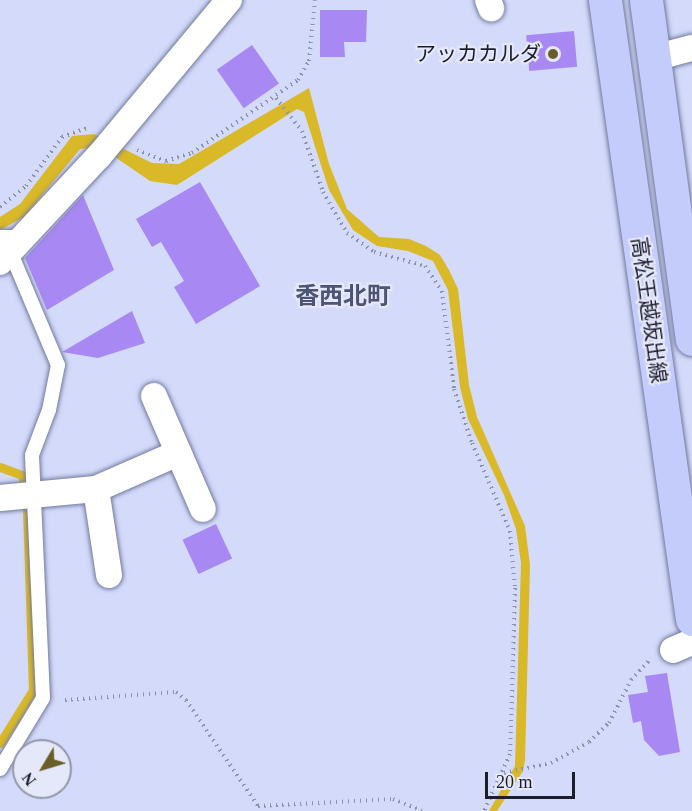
<!DOCTYPE html>
<html>
<head>
<meta charset="utf-8">
<style>
	body { margin:0 }
	#map { position:relative; width:692px; height:811px; overflow:hidden; background:#d3dafa; font-family:"Times New Roman","Noto Sans JP",serif }
	div>[style] { position:absolute }
	[style*='--x'] { left:calc(var(--x)*1px); top:calc(var(--y)*1px); width:calc(var(--w)*1px); rotate:calc(var(--a)*1deg) }
	.water>* { inset:0; background:#d9b928 }
	.stream>* { height:9px; margin:-4.5px; padding:0 4.5px; transform-origin:4.5px; border-radius:4.5px; background:#d9b928 }
	.building>* { inset:0; background:#a889f3; transform-origin:0 0 }
	.path>* { height:4px; margin-top:-2px; transform-origin:0; background:repeating-linear-gradient(90deg,#8e93ac 0 1.5px,transparent 0 6px) }
	.roads { filter:drop-shadow(0 0 2px #727a9e) drop-shadow(0 0 2px #727a9e) }
	.service>* { height:14px; margin:-7px; padding:0 7px; transform-origin:7px; border-radius:7px; background:#fff }
	.minor>* { height:26px; margin:-13px; padding:0 13px; transform-origin:13px; border-radius:13px; background:#fff }
	.primary>* { height:33px; margin:-16.5px; padding:0 16.5px; transform-origin:16.5px; border-radius:16.5px; background:#c4ccfb }
	.dots>* { width:16px; height:16px; translate:-50% -50%; box-sizing:border-box; border:3px solid #e4e8f8; border-radius:50% }
	span { translate:-50% -50%; white-space:nowrap; text-align:center; line-height:1.15; -webkit-text-stroke:4.5px #e4e8f8; paint-order:stroke }
	.poi-label { font-size:21px; color:#1c1e2d }
	.right { translate:-100% -50%; text-align:right }
	.street-label { font-size:21px; color:#1c1e2d }
	.quarter-label { font-size:24px; color:#4d5476; font-weight:700 }
	.north { position:absolute; left:12px; top:739px; width:60px; height:60px; box-sizing:border-box; background:#e4e8f8; border:2px solid #9497a7; border-radius:50%; rotate:232deg; font-size:16px; font-weight:700; line-height:24px; text-align:center; color:#1c1e2d }
	.north::after { content:''; display:block; margin:auto; width:21px; height:27px; background:#695d2a; clip-path:polygon(50% 0,100% 100%,50% 72%,0 100%) }
	.scale { position:absolute; left:485px; top:772px; width:90px; height:27px; box-sizing:border-box; border:3px solid #1c1e2d; border-top:0; padding-left:8px; font-size:18px; line-height:21px; white-space:nowrap; color:#1c1e2d; -webkit-text-stroke:4px #e4e8f8; paint-order:stroke }
</style>
</head>
<body>
<div id="map">
	<div class="water">
		<i style="clip-path:polygon(309px 88px,329px 164px,347px 209px,379px 237px,409px 239px,426px 246px,440px 255px,449px 270px,458px 289px,469px 385px,477px 417px,525px 526px,530px 565px,525px 760px,523px 771px,497px 811px,489px 811px,515px 766px,521px 563px,516px 529px,504px 495px,468px 419px,460px 387px,448px 290px,433px 261px,408px 251px,377px 246px,353px 230px,329px 190px,304px 112px,297px 109px,177px 185px,150px 181px,115px 157px,89px 148px,80px 149px,24px 217px,0 230px,0 217px,20px 204px,72px 136px,94px 134px,152px 163px,179px 164px)"></i>
	</div>
	<div class="stream">
		<i style="--x:0;--y:467;--w:23;--a:20"></i>
		<i style="--x:22;--y:475;--w:12;--a:76"></i>
		<i style="--x:0;--y:743;--w:62;--a:-58.1"></i>
		<i style="--x:33;--y:690;--w:182;--a:-91.9"></i>
	</div>
	<div class="building">
		<i style="clip-path:polygon(320px 10px,367px 10px,366px 42px,344px 42px,345px 57px,320px 57px)"></i>
		<i style="left:574px;top:31px;width:36px;height:48px;rotate:85deg"></i>
		<i style="left:252px;top:45px;width:47px;height:43px;rotate:55deg"></i>
		<i style="clip-path:polygon(200px 182px,260px 286px,196px 324px,174px 287px,184px 281px,161px 242px,152px 247px,136px 219px)"></i>
		<i style="clip-path:polygon(83px 195px,114px 270px,47px 310px,25px 258px)"></i>
		<i style="clip-path:polygon(132px 311px,145px 343px,98px 358px,62px 352px)"></i>
		<i style="left:216px;top:524px;width:38px;height:37px;rotate:65deg"></i>
		<i style="clip-path:polygon(667px 673px,680px 752px,659px 756px,644px 740px,641px 721px,633px 723px,628px 695px,648px 692px,645px 676px)"></i>
	</div>
	<div class="path">
		<i style="--x:276;--y:98;--w:42;--a:51.8"></i>
		<i style="--x:302;--y:131;--w:65;--a:71"></i>
		<i style="--x:323;--y:192;--w:48;--a:59.7"></i>
		<i style="--x:347;--y:233;--w:33;--a:35"></i>
		<i style="--x:374;--y:252;--w:53;--a:15.4"></i>
		<i style="--x:425;--y:266;--w:30;--a:56"></i>
		<i style="--x:442;--y:291;--w:99;--a:83"></i>
		<i style="--x:454;--y:389;--w:57;--a:71.6"></i>
		<i style="--x:472;--y:443;--w:96;--a:66.6"></i>
		<i style="--x:510;--y:531;--w:57;--a:85"></i>
		<i style="--x:515;--y:588;--w:166;--a:91.7"></i>
		<i style="--x:510;--y:754;--w:63;--a:114.5"></i>
		<i style="--x:137;--y:150;--w:31;--a:21"></i>
		<i style="--x:166;--y:161;--w:27;--a:-17"></i>
		<i style="--x:192;--y:153;--w:129;--a:-34.6"></i>
		<i style="--x:298;--y:80;--w:22;--a:-60"></i>
		<i style="--x:309;--y:61;--w:61;--a:-84.4"></i>
		<i style="--x:0;--y:207;--w:33;--a:-39"></i>
		<i style="--x:26;--y:186;--w:61;--a:-53.7"></i>
		<i style="--x:62;--y:137;--w:27;--a:-20"></i>
		<i style="--x:65;--y:700;--w:111;--a:-4.1"></i>
		<i style="--x:176;--y:692;--w:13;--a:39"></i>
		<i style="--x:186;--y:700;--w:128;--a:55.8"></i>
		<i style="--x:258;--y:806;--w:135;--a:-3"></i>
		<i style="--x:393;--y:799;--w:31;--a:22"></i>
		<i style="--x:504;--y:773;--w:48;--a:-12"></i>
		<i style="--x:551;--y:763;--w:43;--a:-28.9"></i>
		<i style="--x:589;--y:742;--w:28;--a:-44"></i>
		<i style="--x:609;--y:723;--w:48;--a:-62.9"></i>
		<i style="--x:631;--y:680;--w:26;--a:-47"></i>
	</div>
	<div class="roads">
		<div class="service">
			<i style="--x:0;--y:237;--w:24;--a:0"></i>
			<i style="--x:0;--y:769;--w:83;--a:-58.8"></i>
			<i style="--x:43;--y:698;--w:243;--a:-92.6"></i>
			<i style="--x:32;--y:455;--w:48;--a:-69.3"></i>
			<i style="--x:49;--y:410;--w:46;--a:-78.7"></i>
			<i style="--x:58;--y:365;--w:124;--a:-112.8"></i>
		</div>
		<div class="minor">
			<i style="--x:488;--y:0;--w:9;--a:69"></i>
			<i style="--x:654;--y:58;--w:39;--a:-15"></i>
			<i style="--x:0;--y:262;--w:145;--a:-47"></i>
			<i style="--x:99;--y:156;--w:203;--a:-50.2"></i>
			<i style="--x:154;--y:396;--w:123;--a:66.6"></i>
			<i style="--x:96;--y:489;--w:87;--a:81.4"></i>
			<i style="--x:0;--y:498;--w:96;--a:-5.4"></i>
			<i style="--x:96;--y:489;--w:90;--a:-23.7"></i>
			<i style="--x:673;--y:650;--w:21;--a:-23"></i>
		</div>
		<div class="primary">
			<i style="--x:605;--y:0;--w:625;--a:82"></i>
			<i style="--x:646;--y:0;--w:342;--a:82.3"></i>
		</div>
	</div>
	<div class="dots">
		<i style="left:553px;top:54px;background:#695d2a"></i>
	</div>
	<div class="poi-label">
		<span class="right" style="left:541px;top:54px">アッカカルダ</span>
	</div>
	<div class="street-label">
		<span style="left:649px;top:310px;rotate:82deg">高松王越坂出線</span>
	</div>
	<div class="quarter-label">
		<span style="left:343px;top:297px">香西北町</span>
	</div>
	<div class="north">N</div>
	<div class="scale">20 m</div>
</div>
</body>
</html>
